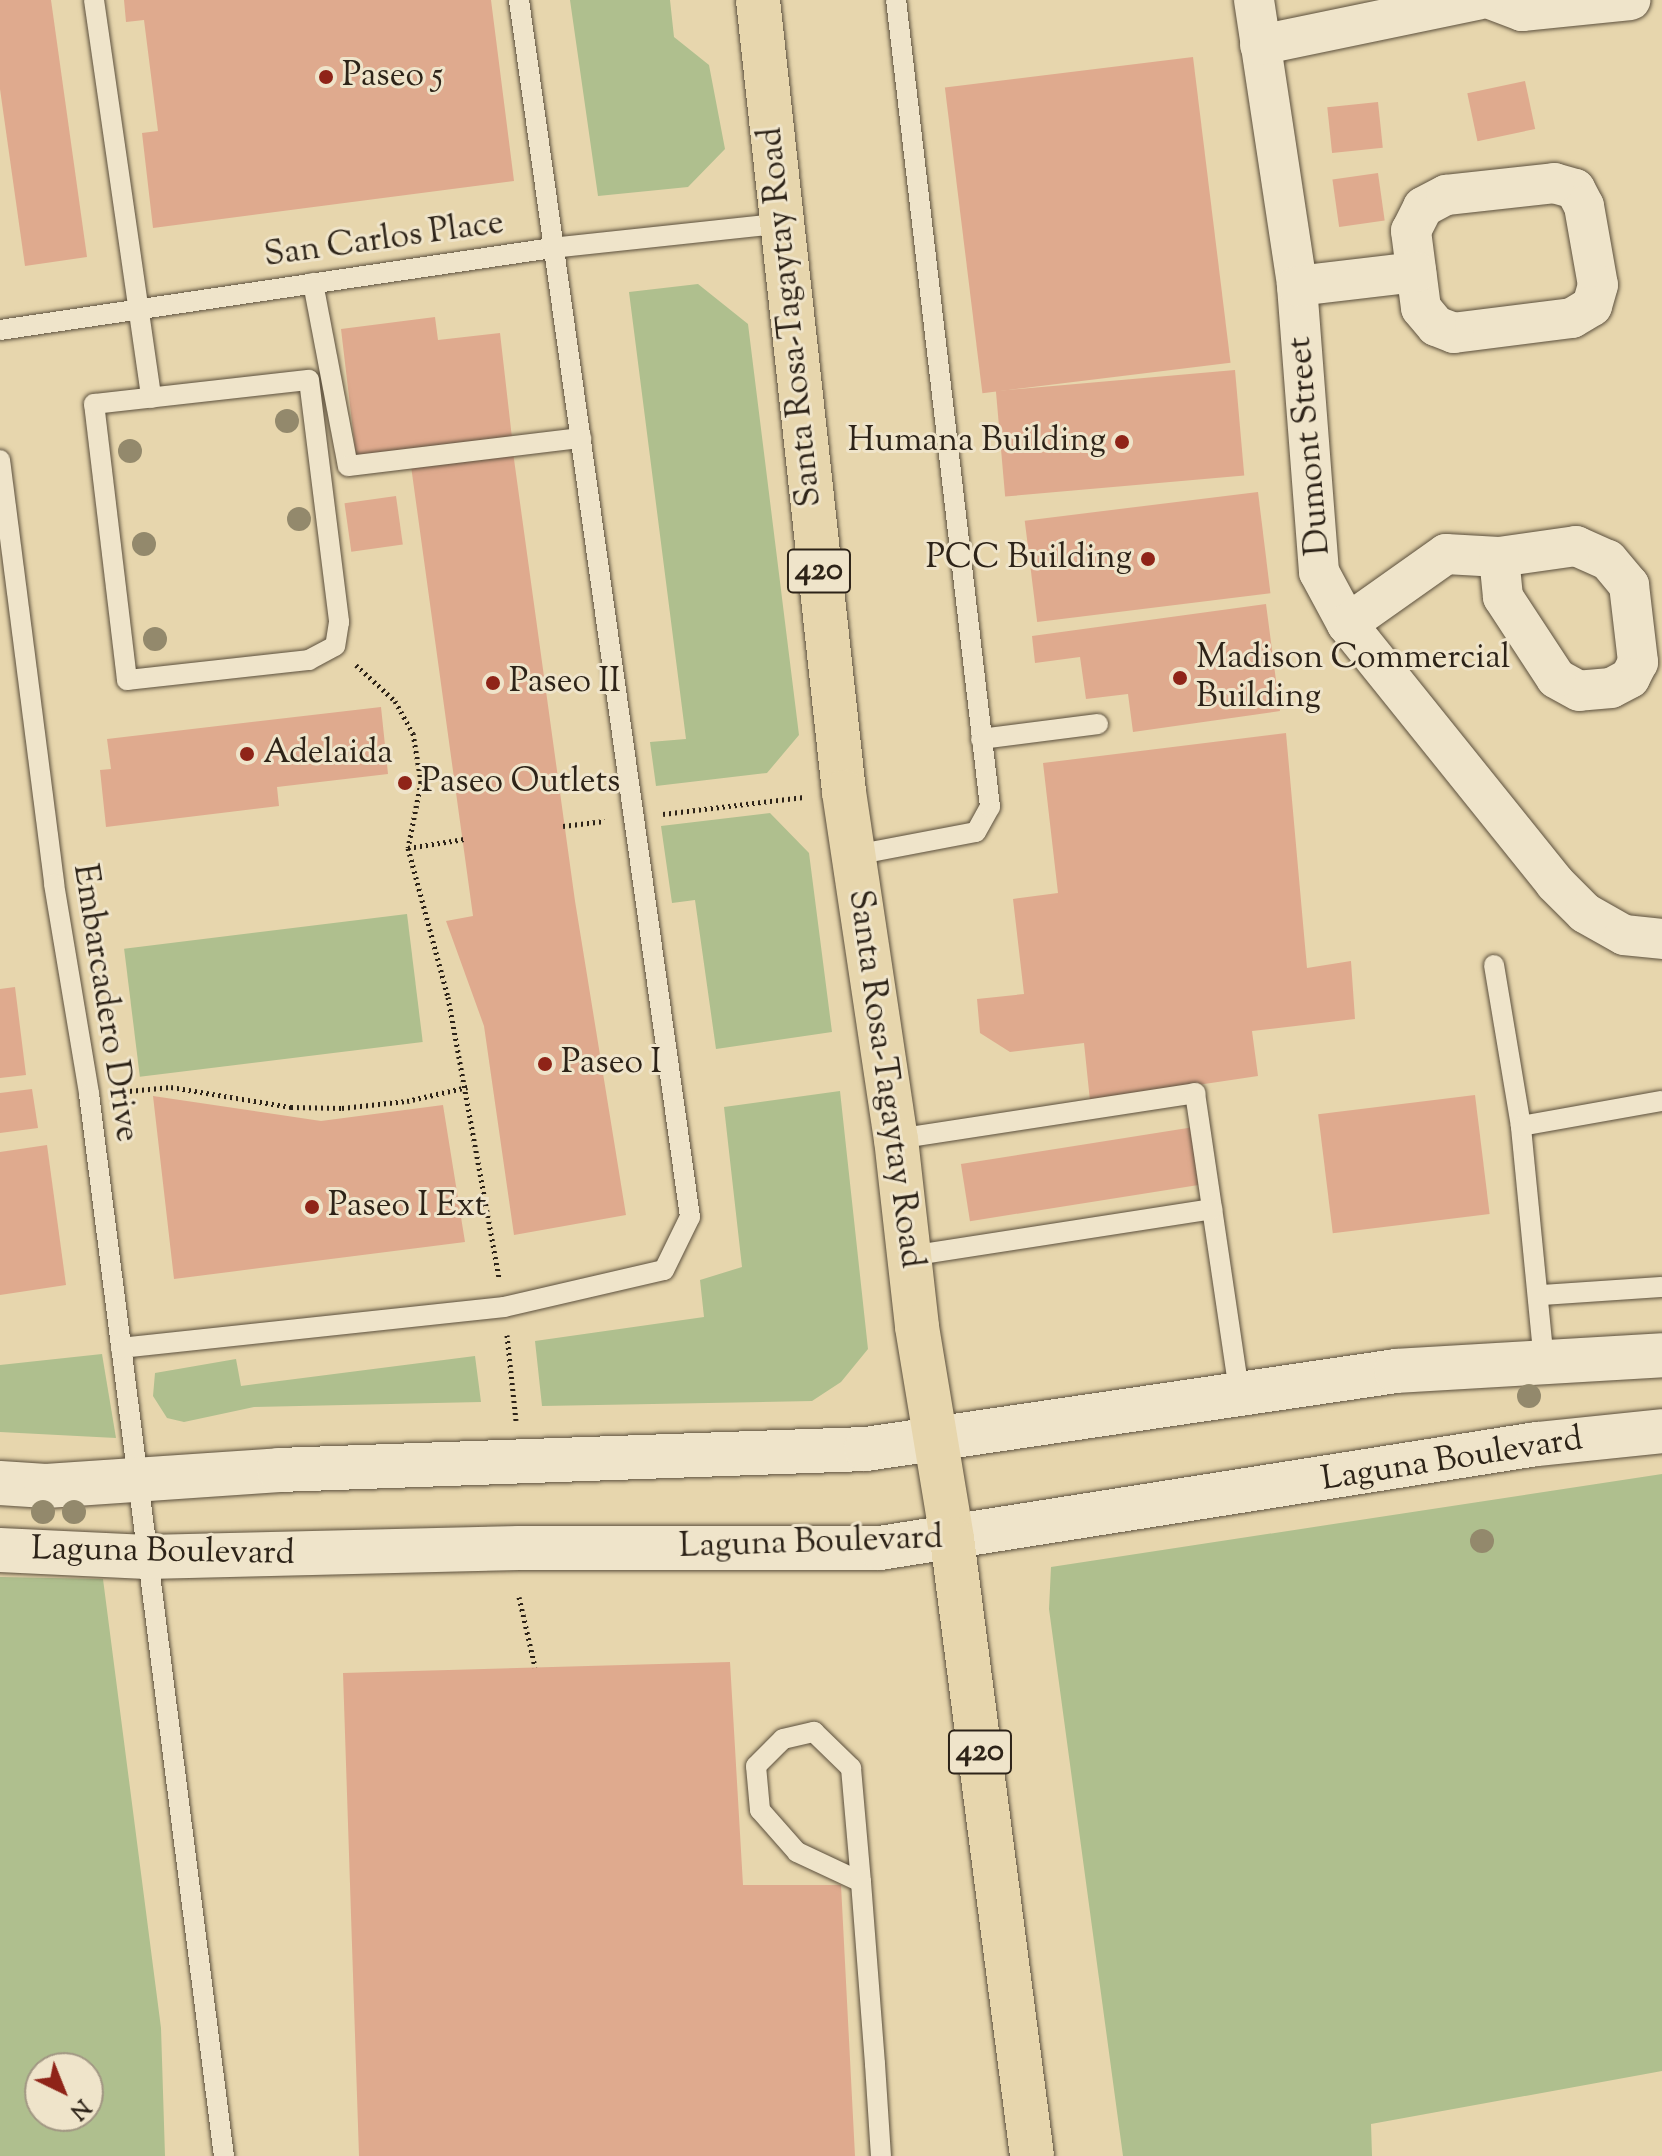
<!DOCTYPE html>
<html>
<head>
<meta charset="utf-8">
<style>
	body { margin:0 }
	#map { position:relative; width:1662px; height:2156px; overflow:hidden; background:#e7d6ad; font-family:"Sorts Mill Goudy",serif }
	div>[style] { position:absolute }
	[style*='--x'] { left:calc(var(--x)*1px); top:calc(var(--y)*1px); width:calc(var(--w)*1px); rotate:calc(var(--a)*1deg) }
	.green>* { inset:0; background:#afbf8e; transform-origin:0 0 }
	.building>* { inset:0; background:#dfaa8e; transform-origin:0 0 }
	.path>* { height:5px; margin-top:-2.5px; transform-origin:0; background:repeating-linear-gradient(90deg,#2d2318 0 2px,transparent 0 6px) }
	.roads { filter:drop-shadow(0 0 2px #5c503d) drop-shadow(0 0 2px #5c503d) }
	.service>* { height:20px; margin:-10px; padding:0 10px; transform-origin:10px; border-radius:10px; background:#efe4ca }
	.minor>* { height:40px; margin:-20px; padding:0 20px; transform-origin:20px; border-radius:20px; background:#efe4ca }
	.secondary>* { height:44px; margin:-22px; padding:0 22px; transform-origin:22px; border-radius:22px; background:#efe4ca }
	.primary>* { height:44px; margin:-22px; padding:0 22px; transform-origin:22px; border-radius:22px; background:#e7d6ad }
	.trees>* { width:24px; height:24px; margin:-12px; border-radius:50%; background:#93896c }
	.dots>* { width:22px; height:22px; translate:-50% -50%; box-sizing:border-box; border:4px solid #efe4ca; border-radius:50% }
	span { translate:-50% -50%; white-space:nowrap; text-align:center; line-height:1.15; -webkit-text-stroke:6px #efe4ca; paint-order:stroke }
	.shield-label span { padding:2px 6px; background:#efe4ca; border:2px solid; border-radius:6px; -webkit-text-stroke-width:0 }
	.shield-label { font-size:32px; color:#2d2318; font-weight:700 }
	.poi-label { font-size:34px; color:#2d2318 }
	.left { translate:0 -50%; text-align:left }
	.right { translate:-100% -50%; text-align:right }
	.street-label { font-size:34px; color:#2d2318 }
	.north { position:absolute; left:24px; top:2052px; width:80px; height:80px; box-sizing:border-box; background:#efe4ca; border:2px solid #a19783; border-radius:50%; rotate:137deg; font-size:22px; font-weight:700; line-height:32px; text-align:center; color:#2d2318 }
	.north::after { content:''; display:block; margin:auto; width:28px; height:36px; background:#8f2418; clip-path:polygon(50% 0,100% 100%,50% 72%,0 100%) }
</style>
</head>
<body>
<div id="map">
	<div class="green">
		<i style="clip-path:polygon(570px 0,670px 0,674px 37px,709px 65px,725px 149px,688px 187px,598px 196px)"></i>
		<i style="clip-path:polygon(698px 284px,748px 324px,799px 735px,767px 773px,656px 786px,650px 742px,686px 739px,629px 292px)"></i>
		<i style="clip-path:polygon(770px 813px,809px 853px,832px 1032px,716px 1049px,695px 900px,672px 903px,661px 826px)"></i>
		<i style="left:407px;top:914px;width:129px;height:285px;rotate:83deg"></i>
		<i style="clip-path:polygon(840px 1091px,868px 1349px,841px 1382px,812px 1401px,542px 1406px,535px 1341px,704px 1317px,700px 1280px,742px 1267px,724px 1107px)"></i>
		<i style="clip-path:polygon(102px 1354px,116px 1438px,0 1432px,0 1365px)"></i>
		<i style="clip-path:polygon(475px 1356px,481px 1402px,254px 1407px,184px 1422px,167px 1418px,153px 1396px,155px 1373px,236px 1359px,241px 1386px)"></i>
		<i style="clip-path:polygon(1662px 1474px,1662px 2071px,1371px 2124px,1372px 2156px,1123px 2156px,1049px 1609px,1051px 1567px)"></i>
		<i style="clip-path:polygon(evenodd,0 1577px,103px 1579px,161px 2028px,165px 2156px,0 2156px,0 1577px,40px 2068px,88px 2068px,88px 2116px,40px 2116px,40px 2068px)"></i>
	</div>
	<div class="building">
		<i style="clip-path:polygon(0 0,51px 0,87px 257px,25px 266px,0 89px)"></i>
		<i style="clip-path:polygon(124px 0,491px 0,514px 181px,153px 228px,142px 133px,158px 131px,144px 20px,126px 22px)"></i>
		<i style="left:1193px;top:57px;width:308px;height:250px;rotate:83deg"></i>
		<i style="left:1525px;top:81px;width:49px;height:59px;rotate:78deg"></i>
		<i style="left:1378px;top:102px;width:46px;height:51px;rotate:84deg"></i>
		<i style="left:1378px;top:173px;width:48px;height:46px;rotate:82deg"></i>
		<i style="clip-path:polygon(435px 317px,438px 340px,500px 333px,512px 438px,356px 456px,341px 329px)"></i>
		<i style="left:1235px;top:370px;width:106px;height:240px;rotate:85deg"></i>
		<i style="clip-path:polygon(513px 452px,575px 901px,626px 1215px,514px 1235px,484px 1026px,446px 921px,473px 916px,411px 466px)"></i>
		<i style="left:1258px;top:492px;width:102px;height:235px;rotate:83deg"></i>
		<i style="left:396px;top:496px;width:49px;height:52px;rotate:82deg"></i>
		<i style="clip-path:polygon(1266px 604px,1280px 711px,1133px 732px,1128px 694px,1086px 699px,1080px 657px,1035px 663px,1032px 636px)"></i>
		<i style="clip-path:polygon(381px 707px,388px 774px,277px 787px,279px 806px,106px 827px,100px 770px,111px 769px,107px 739px)"></i>
		<i style="clip-path:polygon(1286px 733px,1307px 968px,1351px 961px,1355px 1019px,1252px 1031px,1258px 1076px,1090px 1101px,1084px 1043px,1010px 1052px,980px 1033px,977px 999px,1024px 994px,1013px 899px,1058px 893px,1043px 763px)"></i>
		<i style="clip-path:polygon(15px 987px,26px 1075px,0 1078px,0 989px)"></i>
		<i style="clip-path:polygon(32px 1089px,38px 1128px,0 1133px,0 1093px)"></i>
		<i style="left:1475px;top:1095px;width:120px;height:158px;rotate:83deg"></i>
		<i style="clip-path:polygon(153px 1096px,321px 1121px,443px 1105px,465px 1242px,174px 1279px)"></i>
		<i style="left:1194px;top:1127px;width:58px;height:236px;rotate:81deg"></i>
		<i style="clip-path:polygon(47px 1145px,66px 1285px,0 1295px,0 1152px)"></i>
		<i style="clip-path:polygon(730px 1662px,743px 1885px,841px 1885px,855px 2156px,359px 2156px,343px 1673px)"></i>
	</div>
	<div class="path">
		<i style="--x:356;--y:665;--w:53;--a:42.7"></i>
		<i style="--x:395;--y:701;--w:37;--a:61"></i>
		<i style="--x:413;--y:733;--w:50;--a:80.7"></i>
		<i style="--x:421;--y:782;--w:67;--a:101.1"></i>
		<i style="--x:408;--y:848;--w:154;--a:75"></i>
		<i style="--x:448;--y:997;--w:286;--a:79.7"></i>
		<i style="--x:663;--y:814;--w:142;--a:-6.9"></i>
		<i style="--x:563;--y:826;--w:42;--a:-6.8"></i>
		<i style="--x:408;--y:848;--w:57;--a:-9.1"></i>
		<i style="--x:118;--y:1092;--w:53;--a:-5.4"></i>
		<i style="--x:171;--y:1087;--w:122;--a:9.5"></i>
		<i style="--x:291;--y:1107;--w:51;--a:1.1"></i>
		<i style="--x:342;--y:1108;--w:65;--a:-6.1"></i>
		<i style="--x:407;--y:1101;--w:62;--a:-13.1"></i>
		<i style="--x:507;--y:1335;--w:86;--a:84"></i>
		<i style="--x:519;--y:1597;--w:72;--a:77.1"></i>
	</div>
	<div class="roads">
		<div class="service">
			<i style="--x:94;--y:0;--w:402;--a:81.8"></i>
			<i style="--x:313;--y:283;--w:186;--a:79.2"></i>
			<i style="--x:348;--y:466;--w:235;--a:-6.9"></i>
			<i style="--x:0;--y:330;--w:558;--a:-8.45"></i>
			<i style="--x:552;--y:248;--w:227;--a:-6.1"></i>
			<i style="--x:309;--y:380;--w:244;--a:82.9"></i>
			<i style="--x:339;--y:622;--w:24;--a:99"></i>
			<i style="--x:335;--y:646;--w:30;--a:152"></i>
			<i style="--x:309;--y:660;--w:183;--a:173.7"></i>
			<i style="--x:127;--y:680;--w:278;--a:-96.8"></i>
			<i style="--x:94;--y:404;--w:216;--a:-6.4"></i>
			<i style="--x:0;--y:460;--w:427;--a:82.7"></i>
			<i style="--x:54;--y:884;--w:213;--a:80.5"></i>
			<i style="--x:89;--y:1094;--w:1071;--a:82.76"></i>
			<i style="--x:981;--y:739;--w:118;--a:-7.3"></i>
			<i style="--x:855;--y:855;--w:123;--a:-10.8"></i>
			<i style="--x:976;--y:832;--w:29;--a:-61"></i>
			<i style="--x:990;--y:807;--w:812;--a:-96.64"></i>
			<i style="--x:1494;--y:965;--w:163;--a:80.5"></i>
			<i style="--x:896;--y:1139;--w:303;--a:-8.7"></i>
			<i style="--x:1195;--y:1093;--w:301;--a:81.6"></i>
			<i style="--x:909;--y:1256;--w:307;--a:-8.8"></i>
			<i style="--x:1541;--y:1295;--w:121;--a:-3.8"></i>
			<i style="--x:121;--y:1348;--w:385;--a:-6.1"></i>
			<i style="--x:504;--y:1307;--w:164;--a:-13"></i>
			<i style="--x:664;--y:1270;--w:59;--a:-63.9"></i>
			<i style="--x:690;--y:1217;--w:1229;--a:-98"></i>
			<i style="--x:1544;--y:1362;--w:237;--a:-95.6"></i>
			<i style="--x:1521;--y:1126;--w:143;--a:-10.1"></i>
			<i style="--x:861;--y:1882;--w:71;--a:-154.9"></i>
			<i style="--x:797;--y:1852;--w:56;--a:-131.4"></i>
			<i style="--x:760;--y:1810;--w:44;--a:-95.2"></i>
			<i style="--x:756;--y:1766;--w:38;--a:-45"></i>
			<i style="--x:783;--y:1739;--w:32;--a:-13"></i>
			<i style="--x:814;--y:1732;--w:52;--a:44.2"></i>
			<i style="--x:851;--y:1768;--w:114;--a:85"></i>
			<i style="--x:861;--y:1882;--w:183;--a:85.6"></i>
			<i style="--x:875;--y:2064;--w:92;--a:86.3"></i>
		</div>
		<div class="minor">
			<i style="--x:1254;--y:0;--w:289;--a:81.4"></i>
			<i style="--x:1297;--y:286;--w:287;--a:85.6"></i>
			<i style="--x:1319;--y:572;--w:59;--a:61.7"></i>
			<i style="--x:1347;--y:624;--w:332;--a:51.2"></i>
			<i style="--x:1555;--y:883;--w:42;--a:45"></i>
			<i style="--x:1585;--y:913;--w:45;--a:29.4"></i>
			<i style="--x:1624;--y:935;--w:38;--a:6"></i>
			<i style="--x:1493;--y:0;--w:31;--a:21"></i>
			<i style="--x:1522;--y:11;--w:109;--a:-5.8"></i>
			<i style="--x:1260;--y:45;--w:223;--a:-11.7"></i>
			<i style="--x:1554;--y:183;--w:22;--a:16"></i>
			<i style="--x:1575;--y:189;--w:19;--a:62"></i>
			<i style="--x:1584;--y:206;--w:80;--a:80"></i>
			<i style="--x:1598;--y:285;--w:22;--a:106"></i>
			<i style="--x:1592;--y:306;--w:23;--a:149"></i>
			<i style="--x:1572;--y:318;--w:119;--a:172.8"></i>
			<i style="--x:1454;--y:333;--w:19;--a:-159"></i>
			<i style="--x:1436;--y:326;--w:23;--a:-130"></i>
			<i style="--x:1421;--y:308;--w:78;--a:-97.4"></i>
			<i style="--x:1411;--y:231;--w:27;--a:-63"></i>
			<i style="--x:1423;--y:207;--w:26;--a:-28"></i>
			<i style="--x:1446;--y:195;--w:109;--a:-6.3"></i>
			<i style="--x:1297;--y:286;--w:120;--a:-6.7"></i>
			<i style="--x:1347;--y:624;--w:121;--a:-35.3"></i>
			<i style="--x:1446;--y:554;--w:53;--a:3.2"></i>
			<i style="--x:1499;--y:557;--w:78;--a:-8.1"></i>
			<i style="--x:1576;--y:546;--w:35;--a:24"></i>
			<i style="--x:1608;--y:560;--w:33;--a:50"></i>
			<i style="--x:1629;--y:585;--w:78;--a:83.3"></i>
			<i style="--x:1638;--y:662;--w:18;--a:117"></i>
			<i style="--x:1630;--y:678;--w:21;--a:152"></i>
			<i style="--x:1611;--y:688;--w:32;--a:175"></i>
			<i style="--x:1579;--y:691;--w:26;--a:-151"></i>
			<i style="--x:1556;--y:678;--w:97;--a:-123.2"></i>
			<i style="--x:1503;--y:597;--w:40;--a:-95.7"></i>
		</div>
		<div class="secondary">
			<i style="--x:0;--y:1483;--w:46;--a:3.7"></i>
			<i style="--x:46;--y:1486;--w:234;--a:-3.9"></i>
			<i style="--x:279;--y:1470;--w:587;--a:-2.05"></i>
			<i style="--x:866;--y:1449;--w:536;--a:-8.37"></i>
			<i style="--x:1396;--y:1371;--w:266;--a:-3.4"></i>
			<i style="--x:0;--y:1550;--w:147;--a:2.7"></i>
			<i style="--x:147;--y:1557;--w:372;--a:-1.4"></i>
			<i style="--x:519;--y:1548;--w:361;--a:0"></i>
			<i style="--x:880;--y:1548;--w:665;--a:-9"></i>
			<i style="--x:1537;--y:1444;--w:126;--a:-5.9"></i>
		</div>
		<div class="primary">
			<i style="--x:758;--y:0;--w:797;--a:83.8"></i>
			<i style="--x:844;--y:792;--w:351;--a:81.5"></i>
			<i style="--x:896;--y:1139;--w:189;--a:83.6"></i>
			<i style="--x:917;--y:1327;--w:215;--a:80.6"></i>
			<i style="--x:952;--y:1539;--w:622;--a:82.61"></i>
		</div>
	</div>
	<div class="trees">
		<i style="left:287px;top:421px"></i>
		<i style="left:130px;top:451px"></i>
		<i style="left:299px;top:519px"></i>
		<i style="left:144px;top:544px"></i>
		<i style="left:155px;top:639px"></i>
		<i style="left:1529px;top:1396px"></i>
		<i style="left:43px;top:1512px"></i>
		<i style="left:74px;top:1512px"></i>
		<i style="left:1482px;top:1541px"></i>
	</div>
	<div class="dots">
		<i style="left:326px;top:77px;background:#8f2418"></i>
		<i style="left:1122px;top:442px;background:#8f2418"></i>
		<i style="left:1148px;top:559px;background:#8f2418"></i>
		<i style="left:1180px;top:678px;background:#8f2418"></i>
		<i style="left:493px;top:683px;background:#8f2418"></i>
		<i style="left:247px;top:754px;background:#8f2418"></i>
		<i style="left:405px;top:783px;background:#8f2418"></i>
		<i style="left:545px;top:1064px;background:#8f2418"></i>
		<i style="left:312px;top:1207px;background:#8f2418"></i>
	</div>
	<div class="shield-label">
		<span style="left:819px;top:571px">420</span>
		<span style="left:980px;top:1752px">420</span>
	</div>
	<div class="poi-label">
		<span class="left" style="left:342px;top:77px">Paseo 5</span>
		<span class="right" style="left:1106px;top:442px">Humana Building</span>
		<span class="right" style="left:1132px;top:559px">PCC Building</span>
		<span class="left" style="left:1196px;top:678px">Madison Commercial<br>Building</span>
		<span class="left" style="left:509px;top:683px">Paseo II</span>
		<span class="left" style="left:263px;top:754px">Adelaida</span>
		<span class="left" style="left:421px;top:783px">Paseo Outlets</span>
		<span class="left" style="left:561px;top:1064px">Paseo I</span>
		<span class="left" style="left:328px;top:1207px">Paseo I Ext</span>
	</div>
	<div class="street-label">
		<span style="left:384px;top:240px;rotate:-8deg">San Carlos Place</span>
		<span style="left:791px;top:317px;rotate:-96deg">Santa Rosa-Tagaytay Road</span>
		<span style="left:1310px;top:446px;rotate:-95deg">Dumont Street</span>
		<span style="left:105px;top:1003px;rotate:81deg">Embarcadero Drive</span>
		<span style="left:885px;top:1079px;rotate:82deg">Santa Rosa-Tagaytay Road</span>
		<span style="left:1452px;top:1460px;rotate:-9deg">Laguna Boulevard</span>
		<span style="left:811px;top:1543px;rotate:-2deg">Laguna Boulevard</span>
		<span style="left:163px;top:1552px;rotate:1deg">Laguna Boulevard</span>
	</div>
	<div class="north">N</div>
</div>
</body>
</html>
